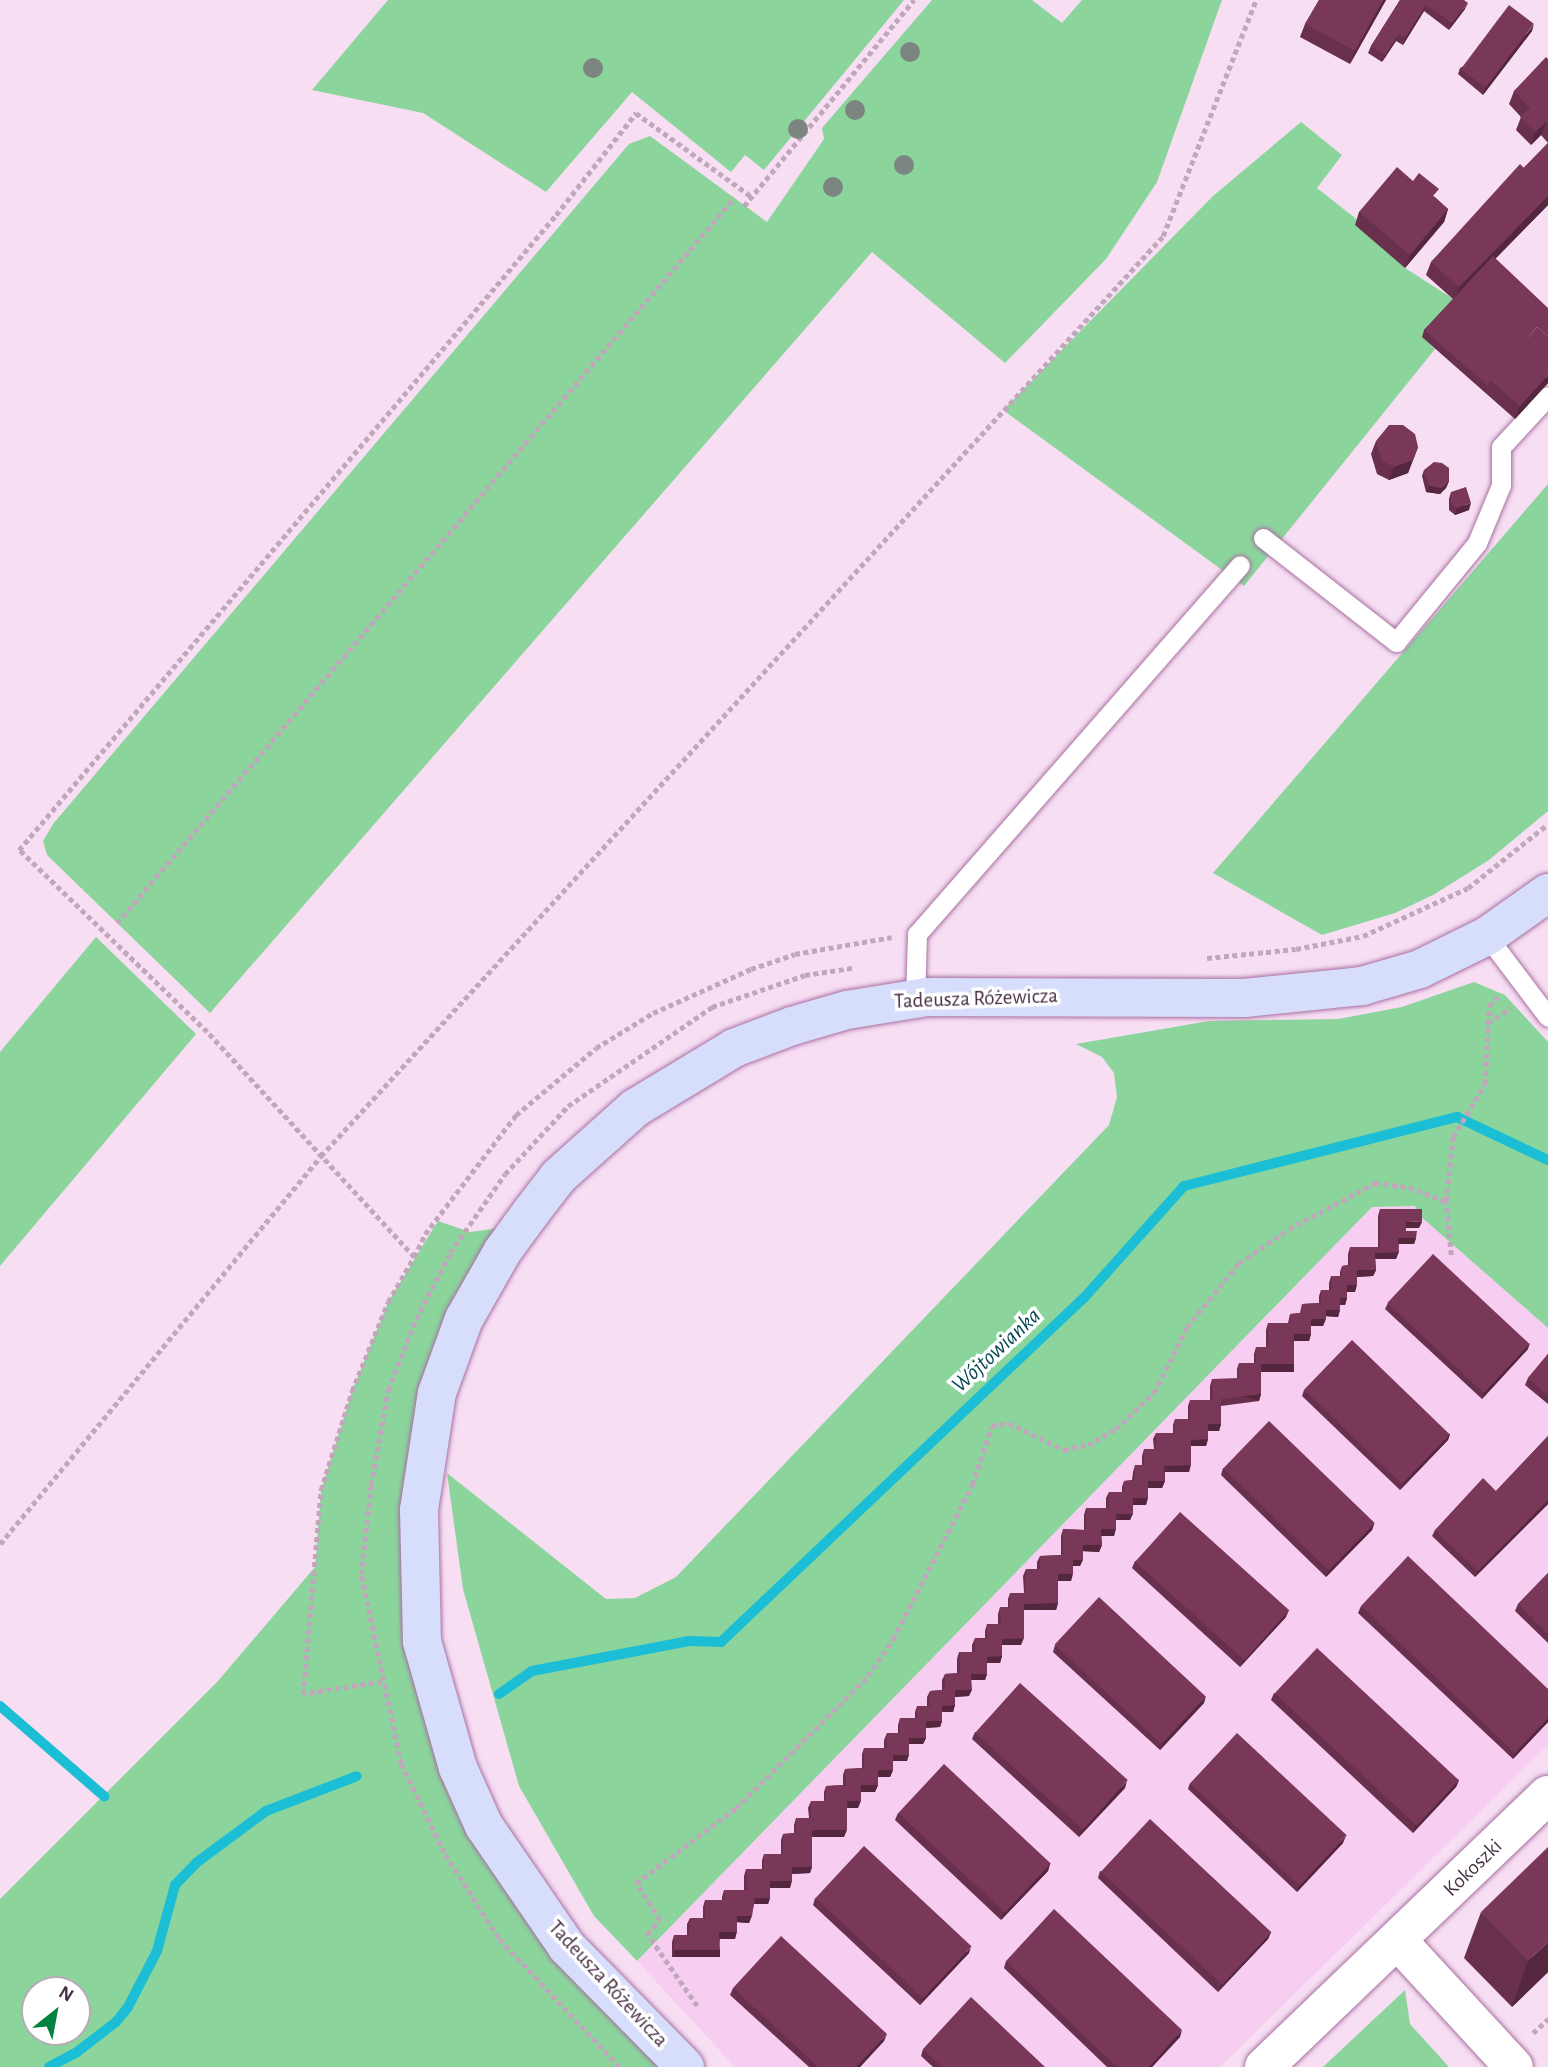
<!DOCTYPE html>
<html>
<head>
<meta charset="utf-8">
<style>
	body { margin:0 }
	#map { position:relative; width:1548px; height:2067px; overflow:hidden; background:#f7def3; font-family:"Alegreya Sans",sans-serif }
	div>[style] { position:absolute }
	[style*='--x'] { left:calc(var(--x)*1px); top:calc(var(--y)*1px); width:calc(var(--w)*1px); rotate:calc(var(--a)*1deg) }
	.built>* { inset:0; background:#f7cdf1 }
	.green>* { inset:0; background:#8bd59d }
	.stream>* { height:10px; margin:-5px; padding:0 5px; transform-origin:5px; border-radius:5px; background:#1cbed6 }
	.path>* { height:4.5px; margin-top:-2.25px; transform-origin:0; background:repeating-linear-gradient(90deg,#c0a7bc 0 5px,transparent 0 8.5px) }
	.roads { filter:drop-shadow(0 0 2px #a970a2) drop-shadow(0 0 2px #a970a2) }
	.lane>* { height:19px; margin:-9.5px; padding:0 9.5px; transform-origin:9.5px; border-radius:9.5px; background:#fff }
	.street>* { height:38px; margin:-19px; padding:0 19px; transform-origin:19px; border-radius:19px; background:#fff }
	.secondary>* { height:38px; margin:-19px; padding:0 19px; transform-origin:19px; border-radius:19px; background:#d6defb }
	.trees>* { width:20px; height:20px; margin:-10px; border-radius:50%; background:#7c8580 }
	.wall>* { inset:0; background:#68304c }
	.shaded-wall>* { inset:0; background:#55273e; transform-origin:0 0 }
	.building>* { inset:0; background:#793858; transform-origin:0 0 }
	span { translate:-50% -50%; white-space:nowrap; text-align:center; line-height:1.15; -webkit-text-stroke:7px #fff; paint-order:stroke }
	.street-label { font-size:21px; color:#482f44 }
	.water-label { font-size:23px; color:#074852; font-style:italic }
	.north { position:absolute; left:21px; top:1976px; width:70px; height:70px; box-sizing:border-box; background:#fff; border:2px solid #b6acb4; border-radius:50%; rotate:31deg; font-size:19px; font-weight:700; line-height:28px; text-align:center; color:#482f44 }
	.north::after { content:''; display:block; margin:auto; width:24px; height:32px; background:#02843f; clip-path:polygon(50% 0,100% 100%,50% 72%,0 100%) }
</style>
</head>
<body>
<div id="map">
	<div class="built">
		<i style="clip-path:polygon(1415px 1206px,1419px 1215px,1548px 1328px,1548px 1745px,1220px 2067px,735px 2067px,637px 1961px,1372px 1207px)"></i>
	</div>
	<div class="green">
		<i style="clip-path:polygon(388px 0,904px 0,764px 170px,745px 155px,731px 172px,632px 92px,546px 192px,423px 113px,312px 90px)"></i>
		<i style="clip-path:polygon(932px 0,1032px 0,1062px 23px,1082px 0,1222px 0,1157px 182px,1106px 259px,1005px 363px,872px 252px,210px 1013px,47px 855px,43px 841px,53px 824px,629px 144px,650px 136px,767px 222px,824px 139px,822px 128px)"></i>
		<i style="clip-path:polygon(1301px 122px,1342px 155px,1317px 188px,1355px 218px,1405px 268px,1455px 300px,1422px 336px,1435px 349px,1244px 586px,1003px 410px,1213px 196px)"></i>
		<i style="clip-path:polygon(1548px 484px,1548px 811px,1489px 860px,1433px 895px,1395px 913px,1322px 935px,1213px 873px)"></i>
		<i style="clip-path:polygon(96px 937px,196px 1034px,0 1266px,0 1052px)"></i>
		<i style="clip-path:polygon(1474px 982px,1505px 995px,1548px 1042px,1548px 1328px,1419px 1215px,1415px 1206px,1372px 1207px,637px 1961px,594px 1916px,519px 1786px,463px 1589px,447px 1473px,606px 1599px,635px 1598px,676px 1577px,1109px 1125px,1117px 1097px,1114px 1073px,1102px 1057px,1076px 1044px,1209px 1021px,1338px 1019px,1402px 1007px)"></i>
		<i style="clip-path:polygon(evenodd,532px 1211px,464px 1319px,418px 1576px,484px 1826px,685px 2067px,0 2067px,0 1899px,218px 1681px,315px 1567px,321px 1490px,352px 1391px,388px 1302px,438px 1221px,470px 1232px,493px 1229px,532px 1211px,35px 1990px,77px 1990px,77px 2032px,35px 2032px,35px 1990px)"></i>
		<i style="clip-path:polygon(1405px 1990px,1410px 2024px,1449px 2067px,1323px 2067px)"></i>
	</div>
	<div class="stream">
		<i style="--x:499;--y:1694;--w:40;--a:-34.9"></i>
		<i style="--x:532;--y:1671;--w:160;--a:-10.8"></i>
		<i style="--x:689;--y:1641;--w:32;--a:2"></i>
		<i style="--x:721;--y:1642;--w:499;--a:-43.5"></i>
		<i style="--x:1083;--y:1299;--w:152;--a:-48.2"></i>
		<i style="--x:1184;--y:1186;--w:282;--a:-14.2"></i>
		<i style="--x:1457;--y:1117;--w:101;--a:25.3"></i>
		<i style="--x:0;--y:1706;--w:138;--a:40.9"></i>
		<i style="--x:49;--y:2067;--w:32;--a:-28"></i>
		<i style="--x:77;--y:2052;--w:49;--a:-37.6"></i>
		<i style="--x:116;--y:2022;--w:19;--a:-51"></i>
		<i style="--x:128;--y:2007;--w:63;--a:-62.6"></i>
		<i style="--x:157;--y:1951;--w:68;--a:-74.7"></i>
		<i style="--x:175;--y:1885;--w:30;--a:-46"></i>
		<i style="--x:196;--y:1863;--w:87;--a:-36.6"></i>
		<i style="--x:266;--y:1811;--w:97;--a:-21"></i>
	</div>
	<div class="path">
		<i style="--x:744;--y:206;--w:267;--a:-50.5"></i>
		<i style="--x:117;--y:923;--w:952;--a:-49.6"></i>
		<i style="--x:1207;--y:958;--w:89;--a:-5.8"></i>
		<i style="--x:1296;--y:949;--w:68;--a:-11"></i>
		<i style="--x:1363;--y:936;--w:115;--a:-24.6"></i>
		<i style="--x:1468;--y:888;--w:102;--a:-38.7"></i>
		<i style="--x:1488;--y:1023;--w:27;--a:-34"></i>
		<i style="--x:1451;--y:1255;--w:54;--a:-95.3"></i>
		<i style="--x:1446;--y:1201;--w:64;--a:-83.8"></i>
		<i style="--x:1453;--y:1137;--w:62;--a:-58.9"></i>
		<i style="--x:1485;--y:1084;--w:78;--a:-87.1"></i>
		<i style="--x:1489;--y:1006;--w:13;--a:-45"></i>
		<i style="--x:414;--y:1257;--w:25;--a:-64"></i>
		<i style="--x:425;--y:1234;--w:150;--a:-52.6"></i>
		<i style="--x:516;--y:1115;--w:104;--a:-39.9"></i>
		<i style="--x:596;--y:1048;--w:67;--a:-31.6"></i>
		<i style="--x:653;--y:1013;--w:107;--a:-24.2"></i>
		<i style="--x:751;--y:969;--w:46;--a:-18.8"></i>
		<i style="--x:795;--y:954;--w:98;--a:-9.9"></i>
		<i style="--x:0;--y:1544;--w:504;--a:-50.4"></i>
		<i style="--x:321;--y:1156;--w:1247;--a:-47.53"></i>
		<i style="--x:1163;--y:236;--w:254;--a:-68.5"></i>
		<i style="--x:382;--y:1682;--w:80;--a:171.4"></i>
		<i style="--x:303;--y:1694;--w:205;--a:-85"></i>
		<i style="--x:321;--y:1490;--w:104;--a:-72.6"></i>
		<i style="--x:352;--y:1391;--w:96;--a:-68"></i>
		<i style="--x:388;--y:1302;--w:52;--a:-60"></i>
		<i style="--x:414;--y:1257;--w:306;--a:-132.6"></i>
		<i style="--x:207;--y:1032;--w:262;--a:-135.9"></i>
		<i style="--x:19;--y:850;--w:832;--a:-49.78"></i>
		<i style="--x:556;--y:215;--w:130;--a:-51.9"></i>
		<i style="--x:636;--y:113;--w:143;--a:35.9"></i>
		<i style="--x:697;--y:2006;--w:88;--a:-124.8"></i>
		<i style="--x:647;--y:1934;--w:19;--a:-47"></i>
		<i style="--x:660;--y:1920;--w:44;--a:-123"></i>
		<i style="--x:636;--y:1883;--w:125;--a:-36.9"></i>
		<i style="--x:736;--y:1808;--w:187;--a:-45"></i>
		<i style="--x:868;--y:1676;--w:45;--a:-56"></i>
		<i style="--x:893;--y:1639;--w:173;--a:-62.8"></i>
		<i style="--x:972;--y:1485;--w:62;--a:-71.3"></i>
		<i style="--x:992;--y:1426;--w:17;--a:-10"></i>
		<i style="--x:1009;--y:1423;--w:61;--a:26.1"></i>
		<i style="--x:1064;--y:1450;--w:25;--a:-12"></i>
		<i style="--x:1088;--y:1445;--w:32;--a:-30"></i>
		<i style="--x:1116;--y:1429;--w:52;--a:-43.5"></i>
		<i style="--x:1154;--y:1393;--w:74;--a:-63.4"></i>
		<i style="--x:1187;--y:1327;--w:82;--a:-50.9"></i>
		<i style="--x:1239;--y:1263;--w:60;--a:-34.2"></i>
		<i style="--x:1289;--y:1229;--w:98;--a:-28.1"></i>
		<i style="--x:1375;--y:1183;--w:34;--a:7"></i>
		<i style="--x:1409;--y:1187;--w:40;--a:21"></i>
		<i style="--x:1533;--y:2033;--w:21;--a:-43"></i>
		<i style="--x:619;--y:2067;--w:177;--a:-133.2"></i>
		<i style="--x:498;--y:1938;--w:101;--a:-122.4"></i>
		<i style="--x:444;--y:1853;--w:99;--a:-115.8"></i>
		<i style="--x:401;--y:1764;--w:193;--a:-101.9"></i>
		<i style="--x:361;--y:1575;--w:91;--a:-83.7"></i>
		<i style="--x:371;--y:1485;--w:97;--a:-79.9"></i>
		<i style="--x:388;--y:1390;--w:76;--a:-68.5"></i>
		<i style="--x:416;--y:1319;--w:74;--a:-62.7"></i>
		<i style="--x:450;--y:1253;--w:96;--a:-55.2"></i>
		<i style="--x:505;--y:1174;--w:93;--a:-47.2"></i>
		<i style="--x:568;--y:1106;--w:175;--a:-34.5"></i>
		<i style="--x:712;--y:1007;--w:98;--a:-19"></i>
		<i style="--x:805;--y:975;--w:48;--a:-8.5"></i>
	</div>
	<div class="roads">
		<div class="lane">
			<i style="--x:1263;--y:538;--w:169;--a:38"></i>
			<i style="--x:1396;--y:642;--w:128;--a:-50.7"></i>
			<i style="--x:1477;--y:543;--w:63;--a:-67.5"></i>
			<i style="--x:1501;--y:485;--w:38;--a:-90"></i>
			<i style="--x:1501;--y:447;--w:69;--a:-47.3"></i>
			<i style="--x:1487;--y:936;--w:101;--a:53"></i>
			<i style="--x:915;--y:999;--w:65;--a:-88.2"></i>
			<i style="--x:917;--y:934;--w:490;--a:-48.8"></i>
		</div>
		<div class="street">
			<i style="--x:1398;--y:1941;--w:171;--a:47.4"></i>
			<i style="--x:1264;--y:2067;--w:393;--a:-43.8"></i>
		</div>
		<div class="secondary">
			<i style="--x:685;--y:2067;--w:168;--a:-134.5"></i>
			<i style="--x:567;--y:1947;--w:147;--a:-124.4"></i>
			<i style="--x:484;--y:1826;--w:64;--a:-114.1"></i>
			<i style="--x:458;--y:1768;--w:131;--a:-105.9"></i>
			<i style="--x:422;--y:1642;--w:132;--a:-91.3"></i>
			<i style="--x:419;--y:1510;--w:118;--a:-81.3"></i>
			<i style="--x:437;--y:1393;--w:79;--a:-70"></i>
			<i style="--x:464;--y:1319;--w:77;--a:-60.4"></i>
			<i style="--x:502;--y:1252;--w:51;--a:-53.8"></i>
			<i style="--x:532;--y:1211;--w:44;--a:-52.4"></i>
			<i style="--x:559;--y:1176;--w:102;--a:-41.8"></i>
			<i style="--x:635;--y:1108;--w:116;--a:-31.2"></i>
			<i style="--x:734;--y:1048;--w:62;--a:-20.8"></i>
			<i style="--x:792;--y:1026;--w:57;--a:-16.2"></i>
			<i style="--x:847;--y:1010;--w:81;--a:-9.2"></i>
			<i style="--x:927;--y:997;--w:317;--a:0.2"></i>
			<i style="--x:1244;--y:998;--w:119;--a:-5.8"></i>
			<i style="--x:1362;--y:986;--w:60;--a:-16.3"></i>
			<i style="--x:1420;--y:969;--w:75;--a:-26.2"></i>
			<i style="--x:1487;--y:936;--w:75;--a:-35.2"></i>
		</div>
	</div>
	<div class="trees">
		<i style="left:910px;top:52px"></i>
		<i style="left:593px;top:68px"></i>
		<i style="left:855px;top:110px"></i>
		<i style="left:798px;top:129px"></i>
		<i style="left:904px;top:165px"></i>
		<i style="left:833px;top:187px"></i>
	</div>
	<div class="wall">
		<i style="clip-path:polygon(1319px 0,1386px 0,1350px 64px,1300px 37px,1305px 24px)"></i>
		<i style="clip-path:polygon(1400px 0,1465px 9px,1449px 30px,1424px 11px,1403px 45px,1396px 41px,1382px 62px,1368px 53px,1371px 46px)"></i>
		<i style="clip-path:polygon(1532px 31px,1483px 95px,1458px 74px,1460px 68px)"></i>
		<i style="clip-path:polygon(1548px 59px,1548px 143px,1541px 135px,1531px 145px,1516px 130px,1521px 117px,1509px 104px,1514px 91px)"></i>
		<i style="clip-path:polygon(1548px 143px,1548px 205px,1495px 259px,1548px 383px,1515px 419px,1422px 337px,1424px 330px,1453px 299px,1426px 275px,1431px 262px)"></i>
		<i style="clip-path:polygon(1413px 181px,1436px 198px,1448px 209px,1444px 222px,1405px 268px,1355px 225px,1359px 212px)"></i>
		<i style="clip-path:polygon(1376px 441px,1418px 447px,1408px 473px,1389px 480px,1377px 474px,1371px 454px)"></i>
		<i style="clip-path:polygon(1424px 470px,1449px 481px,1446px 488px,1440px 494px,1426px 492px,1422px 476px)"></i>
		<i style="clip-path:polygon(1451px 492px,1469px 510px,1455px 515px,1449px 510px,1449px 499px)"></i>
		<i style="clip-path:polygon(1380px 1209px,1419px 1228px,1406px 1228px,1406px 1231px,1416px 1238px,1414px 1244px,1399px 1244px,1396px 1259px,1375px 1259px,1376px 1270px,1373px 1276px,1357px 1277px,1355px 1292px,1347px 1292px,1347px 1298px,1345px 1305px,1340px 1305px,1340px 1310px,1338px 1317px,1326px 1316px,1323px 1326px,1311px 1326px,1311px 1334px,1309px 1341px,1294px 1341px,1292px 1371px,1261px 1371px,1261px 1394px,1259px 1401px,1221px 1406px,1221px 1424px,1219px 1431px,1208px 1431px,1208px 1439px,1206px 1446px,1191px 1446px,1189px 1472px,1165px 1472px,1165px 1481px,1162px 1488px,1148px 1488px,1146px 1505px,1133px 1505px,1130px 1520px,1116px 1520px,1114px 1536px,1101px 1536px,1102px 1545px,1099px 1552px,1083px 1551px,1080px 1566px,1073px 1566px,1071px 1581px,1058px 1581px,1058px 1603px,1056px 1610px,1024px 1610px,1021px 1645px,1002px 1645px,1002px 1656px,1000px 1663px,987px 1663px,987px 1674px,985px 1680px,971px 1680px,969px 1696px,955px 1697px,955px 1705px,953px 1712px,942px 1712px,942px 1721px,940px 1727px,926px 1728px,926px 1738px,923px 1744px,909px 1744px,907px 1761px,893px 1761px,893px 1770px,890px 1777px,878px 1777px,878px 1785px,875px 1792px,861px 1792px,858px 1808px,847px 1808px,844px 1837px,812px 1837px,812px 1867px,810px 1873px,792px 1874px,790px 1888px,770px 1888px,770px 1898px,768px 1904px,754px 1904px,749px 1923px,737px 1922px,735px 1939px,720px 1939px,717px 1957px,672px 1957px,672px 1942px,674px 1935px,687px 1935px,687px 1924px,690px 1918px,703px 1918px,703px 1907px,705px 1900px,722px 1900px,722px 1897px,724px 1890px,744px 1890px,744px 1876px,746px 1869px,762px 1869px,762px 1860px,764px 1854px,781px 1854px,781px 1840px,783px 1834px,794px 1833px,794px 1825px,796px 1818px,809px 1818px,808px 1808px,811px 1801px,824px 1801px,824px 1792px,826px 1786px,843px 1785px,843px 1775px,845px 1769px,862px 1768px,862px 1754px,864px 1748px,884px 1748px,884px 1740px,887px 1733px,898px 1733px,898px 1725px,900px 1718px,915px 1718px,915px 1712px,917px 1706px,927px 1706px,927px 1697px,930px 1691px,942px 1690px,942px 1680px,945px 1674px,957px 1673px,957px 1659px,959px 1652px,972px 1652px,972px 1645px,975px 1638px,985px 1638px,985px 1631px,987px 1624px,998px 1624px,998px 1614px,1000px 1607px,1008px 1607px,1008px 1599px,1010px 1593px,1024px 1593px,1023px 1576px,1026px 1569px,1037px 1569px,1037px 1562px,1040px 1556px,1061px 1555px,1061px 1536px,1063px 1529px,1084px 1530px,1084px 1515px,1086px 1508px,1106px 1508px,1106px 1498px,1109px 1492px,1122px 1492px,1122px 1487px,1124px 1481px,1132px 1480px,1133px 1472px,1135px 1465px,1142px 1465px,1142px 1456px,1144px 1449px,1154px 1449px,1153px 1439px,1156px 1433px,1173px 1433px,1173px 1425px,1175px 1419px,1188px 1419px,1188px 1406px,1190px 1400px,1210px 1400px,1210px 1386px,1212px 1379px,1237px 1379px,1237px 1369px,1239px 1363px,1254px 1363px,1254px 1354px,1256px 1347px,1266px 1347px,1266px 1330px,1268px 1323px,1288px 1323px,1290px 1314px,1300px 1313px,1302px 1304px,1319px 1303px,1319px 1296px,1321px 1290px,1329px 1290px,1329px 1283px,1331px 1276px,1340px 1276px,1340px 1272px,1342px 1266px,1348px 1265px,1348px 1254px,1350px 1247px,1378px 1247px,1378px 1216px)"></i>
		<i style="clip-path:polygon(1388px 1303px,1528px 1349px,1482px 1399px,1385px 1309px)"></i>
		<i style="clip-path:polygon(1548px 1354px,1548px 1404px,1525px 1385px,1528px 1378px)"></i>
		<i style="clip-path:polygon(1304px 1390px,1450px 1434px,1448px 1440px,1400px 1490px,1302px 1396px)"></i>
		<i style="clip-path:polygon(1548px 1436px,1548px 1504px,1475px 1577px,1432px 1536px,1435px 1530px,1496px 1491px)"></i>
		<i style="clip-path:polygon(1223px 1468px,1374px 1524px,1372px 1530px,1326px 1577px,1221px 1475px)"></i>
		<i style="clip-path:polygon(1135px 1561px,1286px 1617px,1240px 1667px,1132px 1568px)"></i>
		<i style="clip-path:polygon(1548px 1573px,1548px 1643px,1515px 1611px,1518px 1604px)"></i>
		<i style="clip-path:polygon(1361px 1606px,1548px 1689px,1548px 1722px,1513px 1759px,1358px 1613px)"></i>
		<i style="clip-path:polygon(1055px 1645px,1204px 1703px,1160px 1750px,1053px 1652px)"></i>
		<i style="clip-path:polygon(1274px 1693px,1459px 1780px,1456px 1787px,1413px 1833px,1271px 1700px)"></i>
		<i style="clip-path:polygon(975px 1732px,1125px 1788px,1079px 1837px,972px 1739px)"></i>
		<i style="clip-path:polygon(1190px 1783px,1343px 1843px,1297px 1892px,1188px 1789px)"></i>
		<i style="clip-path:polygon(898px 1813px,1050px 1864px,1048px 1871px,1001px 1920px,895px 1820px)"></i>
		<i style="clip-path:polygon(1100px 1871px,1271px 1932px,1268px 1939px,1218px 1992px,1098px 1878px)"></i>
		<i style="clip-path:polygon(815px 1898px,969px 1953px,920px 2005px,813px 1905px)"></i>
		<i style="clip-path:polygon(1481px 1912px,1548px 1972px,1512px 2007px,1464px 1958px)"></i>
		<i style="clip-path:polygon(1006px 1961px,1180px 2037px,1152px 2067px,1107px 2067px,1004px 1968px)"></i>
		<i style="clip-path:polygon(733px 1988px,884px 2041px,860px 2067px,809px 2067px,730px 1995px)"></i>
		<i style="clip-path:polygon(923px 2049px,1045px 2067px,933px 2067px,921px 2056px)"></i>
	</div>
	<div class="shaded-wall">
		<i style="clip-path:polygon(1383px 0,1386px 0,1350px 64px,1355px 51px)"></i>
		<i style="clip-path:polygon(1468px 3px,1465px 9px,1449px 30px,1452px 23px)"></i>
		<i style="clip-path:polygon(1426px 5px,1424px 11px,1403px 45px,1405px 38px)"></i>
		<i style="clip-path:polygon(1534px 24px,1532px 31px,1483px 95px,1485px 88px)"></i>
		<i style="clip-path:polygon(1399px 34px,1396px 41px,1382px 62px,1385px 55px)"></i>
		<i style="clip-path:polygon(1546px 122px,1541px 135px,1531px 145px,1535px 132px)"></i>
		<i style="clip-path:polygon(1548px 196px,1548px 205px,1455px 300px,1459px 287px)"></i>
		<i style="clip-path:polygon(1448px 209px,1444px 222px,1405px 268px,1410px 255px)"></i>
		<i style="clip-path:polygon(1548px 375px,1548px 383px,1515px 419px,1520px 406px)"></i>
		<i style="clip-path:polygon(1418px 447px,1408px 473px,1389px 480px,1394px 467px)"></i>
		<i style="clip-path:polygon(1449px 481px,1446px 488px,1440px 494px,1426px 492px,1429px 486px)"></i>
		<i style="clip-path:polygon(1471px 503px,1469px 510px,1455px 515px,1457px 508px)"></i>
		<i style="clip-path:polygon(1406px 1221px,1422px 1222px,1419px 1228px,1404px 1228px)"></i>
		<i style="clip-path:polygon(1398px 1238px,1416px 1238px,1414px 1244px,1396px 1244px)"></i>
		<i style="clip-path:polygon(1399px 1252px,1396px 1259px,1373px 1259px,1375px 1253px)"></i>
		<i style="clip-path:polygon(1357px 1270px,1376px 1270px,1373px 1276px,1354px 1277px)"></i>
		<i style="clip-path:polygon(1347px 1285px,1357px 1285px,1355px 1292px,1344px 1292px)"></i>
		<i style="clip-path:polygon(1340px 1298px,1347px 1298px,1345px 1305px,1338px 1305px)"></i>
		<i style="clip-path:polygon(1326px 1310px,1340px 1310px,1338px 1317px,1323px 1316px)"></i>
		<i style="clip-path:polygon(1311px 1319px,1326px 1319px,1323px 1326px,1308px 1326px)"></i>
		<i style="clip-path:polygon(1294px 1334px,1311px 1334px,1309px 1341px,1292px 1341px)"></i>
		<i style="clip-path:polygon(1530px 1343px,1528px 1349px,1482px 1399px,1484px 1392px)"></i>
		<i style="left:1261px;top:1364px;width:33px;height:8px"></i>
		<i style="left:1261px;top:1394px;width:7px;height:40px;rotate:106deg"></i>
		<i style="clip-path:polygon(1208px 1424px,1221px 1424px,1219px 1431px,1206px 1431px)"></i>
		<i style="clip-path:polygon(1450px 1434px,1448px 1440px,1400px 1490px,1403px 1484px)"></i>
		<i style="clip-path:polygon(1208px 1439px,1206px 1446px,1188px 1446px,1191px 1440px)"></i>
		<i style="clip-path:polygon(1191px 1465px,1189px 1472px,1162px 1472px,1164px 1466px)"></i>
		<i style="clip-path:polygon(1148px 1481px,1165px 1481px,1162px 1488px,1145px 1488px)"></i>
		<i style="clip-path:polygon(1133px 1498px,1148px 1498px,1146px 1505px,1130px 1505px)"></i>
		<i style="clip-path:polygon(1548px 1500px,1548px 1504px,1475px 1577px,1478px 1571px)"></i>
		<i style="clip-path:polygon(1116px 1514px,1133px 1514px,1130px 1520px,1113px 1520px)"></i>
		<i style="clip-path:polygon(1374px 1524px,1372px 1530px,1326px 1577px,1328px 1570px)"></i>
		<i style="clip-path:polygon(1101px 1529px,1116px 1529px,1114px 1536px,1099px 1536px)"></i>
		<i style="clip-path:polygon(1083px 1545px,1102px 1545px,1099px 1552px,1080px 1551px)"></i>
		<i style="clip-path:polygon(1073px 1560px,1083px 1560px,1080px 1566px,1070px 1566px)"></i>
		<i style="clip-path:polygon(1058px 1574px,1073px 1574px,1071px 1581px,1056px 1581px)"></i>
		<i style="clip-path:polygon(1058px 1603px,1056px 1610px,1021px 1610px,1024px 1604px)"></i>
		<i style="clip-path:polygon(1289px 1610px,1286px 1617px,1240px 1667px,1243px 1660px)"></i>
		<i style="clip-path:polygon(1024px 1638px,1021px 1645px,1000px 1645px,1002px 1639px)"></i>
		<i style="clip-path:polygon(1002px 1656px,1000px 1663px,984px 1663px,987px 1657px)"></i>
		<i style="clip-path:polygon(971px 1674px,987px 1674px,985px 1680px,969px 1680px)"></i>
		<i style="clip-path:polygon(955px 1690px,972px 1690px,969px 1696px,952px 1697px)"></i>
		<i style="clip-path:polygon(1206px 1696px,1204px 1703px,1160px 1750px,1162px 1744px)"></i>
		<i style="clip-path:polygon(955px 1705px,953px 1712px,940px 1712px,942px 1706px)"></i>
		<i style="clip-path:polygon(1548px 1718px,1548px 1722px,1513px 1759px,1515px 1753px)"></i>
		<i style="clip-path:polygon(926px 1721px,942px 1721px,940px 1727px,923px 1728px)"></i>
		<i style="clip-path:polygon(909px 1738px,926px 1738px,923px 1744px,906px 1744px)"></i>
		<i style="clip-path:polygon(893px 1755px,909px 1755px,907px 1761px,890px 1761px)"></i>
		<i style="clip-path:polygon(878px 1770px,893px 1770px,890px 1777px,875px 1777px)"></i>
		<i style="clip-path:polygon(1459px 1780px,1456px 1787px,1413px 1833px,1415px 1826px)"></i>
		<i style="clip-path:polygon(1127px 1781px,1125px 1788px,1079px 1837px,1082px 1830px)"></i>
		<i style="clip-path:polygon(861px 1785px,878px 1785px,875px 1792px,858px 1792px)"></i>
		<i style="clip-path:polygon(847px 1801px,861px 1801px,858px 1808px,844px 1808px)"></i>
		<i style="clip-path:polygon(812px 1830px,847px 1830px,844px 1837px,809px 1837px)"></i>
		<i style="clip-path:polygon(1346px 1836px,1343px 1843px,1297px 1892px,1299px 1885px)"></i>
		<i style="clip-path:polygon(1050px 1864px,1048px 1871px,1001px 1920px,1003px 1913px)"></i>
		<i style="clip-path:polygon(792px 1867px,812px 1867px,810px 1873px,790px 1874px)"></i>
		<i style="clip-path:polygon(770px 1881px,792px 1881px,790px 1888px,768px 1888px)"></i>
		<i style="clip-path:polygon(755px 1898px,770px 1898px,768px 1904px,753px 1904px)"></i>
		<i style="clip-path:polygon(737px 1916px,752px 1916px,749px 1923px,735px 1922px)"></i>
		<i style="clip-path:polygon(719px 1932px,737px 1932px,735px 1939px,717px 1939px)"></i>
		<i style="clip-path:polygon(1271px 1932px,1268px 1939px,1218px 1992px,1221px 1985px)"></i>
		<i style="clip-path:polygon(1548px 1942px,1548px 1972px,1512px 2007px,1528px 1961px)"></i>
		<i style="clip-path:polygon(971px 1947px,969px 1953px,920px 2005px,923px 1998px)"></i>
		<i style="left:674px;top:1950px;width:46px;height:7px"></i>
		<i style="clip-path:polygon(1182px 2030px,1180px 2037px,1152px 2067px,1149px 2067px)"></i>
		<i style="clip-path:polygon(887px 2034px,884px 2041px,860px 2067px,856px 2067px)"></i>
	</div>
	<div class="building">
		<i style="clip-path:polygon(1319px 0,1383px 0,1355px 51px,1305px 24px)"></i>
		<i style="clip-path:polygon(1400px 0,1464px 0,1468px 3px,1452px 23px,1426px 5px,1405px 38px,1399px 34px,1385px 55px,1371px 46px)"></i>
		<i style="left:1509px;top:5px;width:31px;height:80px;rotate:37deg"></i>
		<i style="clip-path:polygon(1546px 57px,1548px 59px,1548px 125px,1546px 122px,1535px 132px,1520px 117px,1530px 108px,1514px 91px)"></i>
		<i style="clip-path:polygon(1548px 143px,1548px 196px,1459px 287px,1431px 262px,1520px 164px,1524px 168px)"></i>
		<i style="clip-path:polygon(1397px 167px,1413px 181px,1419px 173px,1439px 189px,1433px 196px,1448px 209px,1410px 255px,1359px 212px)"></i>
		<i style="clip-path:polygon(1493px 256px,1548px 308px,1548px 336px,1537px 327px,1490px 380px,1488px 386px,1424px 330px)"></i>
		<i style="clip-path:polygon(1537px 327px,1548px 336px,1548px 375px,1520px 406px,1490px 380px)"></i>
		<i style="clip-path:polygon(1389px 425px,1403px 425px,1415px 434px,1418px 447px,1413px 460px,1394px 467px,1382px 461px,1376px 441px)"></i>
		<i style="clip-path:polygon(1434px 462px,1442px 463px,1449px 468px,1449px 481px,1442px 488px,1429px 486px,1424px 470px)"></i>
		<i style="clip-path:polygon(1466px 487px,1471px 503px,1457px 508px,1451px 504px,1451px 492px)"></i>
		<i style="clip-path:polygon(1380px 1209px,1422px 1209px,1422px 1222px,1406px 1221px,1406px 1231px,1417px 1231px,1416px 1238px,1398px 1238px,1399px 1252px,1375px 1253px,1376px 1270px,1357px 1270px,1357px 1285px,1347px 1285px,1347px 1298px,1340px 1298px,1340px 1310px,1326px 1310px,1326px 1319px,1311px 1319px,1311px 1334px,1294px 1334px,1294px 1364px,1261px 1364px,1261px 1394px,1221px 1399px,1221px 1424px,1208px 1424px,1208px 1439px,1191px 1440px,1191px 1465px,1164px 1466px,1165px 1481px,1148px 1481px,1148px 1498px,1133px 1498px,1133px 1514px,1116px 1514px,1116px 1529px,1101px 1529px,1102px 1545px,1083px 1545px,1083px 1560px,1073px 1560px,1073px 1574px,1058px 1574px,1058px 1603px,1024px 1604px,1024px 1638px,1002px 1639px,1002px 1656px,987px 1657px,987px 1674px,971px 1674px,972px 1690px,955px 1690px,955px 1705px,942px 1706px,942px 1721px,926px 1721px,926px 1738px,909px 1738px,909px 1755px,893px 1755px,893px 1770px,878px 1770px,878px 1785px,861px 1785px,861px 1801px,847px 1801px,847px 1830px,812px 1830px,812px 1867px,792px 1867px,792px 1881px,770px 1881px,770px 1898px,755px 1898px,752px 1916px,737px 1916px,737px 1932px,719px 1932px,720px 1950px,674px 1950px,674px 1935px,689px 1935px,690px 1918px,705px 1918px,705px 1900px,725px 1900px,724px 1890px,747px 1890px,746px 1869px,764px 1869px,764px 1854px,783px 1854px,783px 1834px,796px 1833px,796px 1818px,811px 1818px,811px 1801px,826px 1801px,826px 1786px,846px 1785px,845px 1769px,864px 1768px,864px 1748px,887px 1748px,887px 1733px,900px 1733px,900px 1718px,917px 1718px,917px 1706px,930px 1706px,930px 1691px,945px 1690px,945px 1674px,960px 1673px,959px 1652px,975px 1652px,975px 1638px,987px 1639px,987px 1624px,1001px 1624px,1000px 1607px,1010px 1607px,1010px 1593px,1026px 1593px,1026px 1569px,1040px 1569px,1040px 1556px,1063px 1555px,1063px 1529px,1086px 1530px,1086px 1508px,1109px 1508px,1109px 1492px,1124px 1492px,1124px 1481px,1135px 1480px,1135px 1465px,1144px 1465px,1144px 1449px,1156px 1449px,1156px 1433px,1175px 1433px,1175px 1419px,1190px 1419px,1190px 1400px,1213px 1400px,1212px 1379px,1239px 1378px,1239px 1363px,1256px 1363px,1256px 1347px,1269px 1347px,1268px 1323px,1290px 1323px,1290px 1314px,1302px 1313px,1302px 1304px,1321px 1303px,1321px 1290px,1332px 1290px,1331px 1276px,1342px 1276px,1342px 1266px,1350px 1265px,1350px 1247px,1380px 1247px)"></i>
		<i style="left:1433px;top:1254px;width:132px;height:67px;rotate:43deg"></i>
		<i style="left:1352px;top:1340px;width:136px;height:69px;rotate:44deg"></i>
		<i style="clip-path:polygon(1548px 1354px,1548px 1396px,1528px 1378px)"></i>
		<i style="left:1269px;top:1421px;width:147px;height:66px;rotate:44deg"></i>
		<i style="clip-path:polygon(1548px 1436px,1548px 1500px,1478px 1571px,1435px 1530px,1483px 1478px,1496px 1491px)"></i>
		<i style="left:1180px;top:1512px;width:147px;height:67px;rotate:42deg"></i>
		<i style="clip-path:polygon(1408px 1556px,1548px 1689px,1548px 1718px,1515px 1753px,1361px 1606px)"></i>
		<i style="clip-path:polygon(1548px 1573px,1548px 1634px,1518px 1604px)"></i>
		<i style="left:1099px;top:1597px;width:146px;height:65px;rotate:43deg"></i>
		<i style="left:1317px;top:1648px;width:194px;height:62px;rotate:43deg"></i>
		<i style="left:1020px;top:1683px;width:145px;height:67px;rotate:42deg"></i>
		<i style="left:1237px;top:1733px;width:150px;height:69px;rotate:43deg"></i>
		<i style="left:944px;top:1764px;width:146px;height:67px;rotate:43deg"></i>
		<i style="left:1150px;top:1819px;width:166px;height:72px;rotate:43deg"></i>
		<i style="left:864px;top:1846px;width:147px;height:71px;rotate:43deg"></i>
		<i style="clip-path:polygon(1548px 1847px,1548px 1942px,1528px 1961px,1481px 1912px)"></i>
		<i style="clip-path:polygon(1054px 1909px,1182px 2030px,1149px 2067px,1117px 2067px,1006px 1961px)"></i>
		<i style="clip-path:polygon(781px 1936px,887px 2034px,856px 2067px,818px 2067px,733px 1988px)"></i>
		<i style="clip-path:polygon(971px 1997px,1045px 2067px,942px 2067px,923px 2049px)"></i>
	</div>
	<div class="street-label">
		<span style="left:976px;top:999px;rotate:-2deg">Tadeusza Różewicza</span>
		<span style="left:1473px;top:1868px;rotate:-44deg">Kokoszki</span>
		<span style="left:608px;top:1984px;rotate:47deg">Tadeusza Różewicza</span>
	</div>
	<div class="water-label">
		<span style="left:997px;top:1351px;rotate:-43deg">Wójtowianka</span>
	</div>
	<div class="north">N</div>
</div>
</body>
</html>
